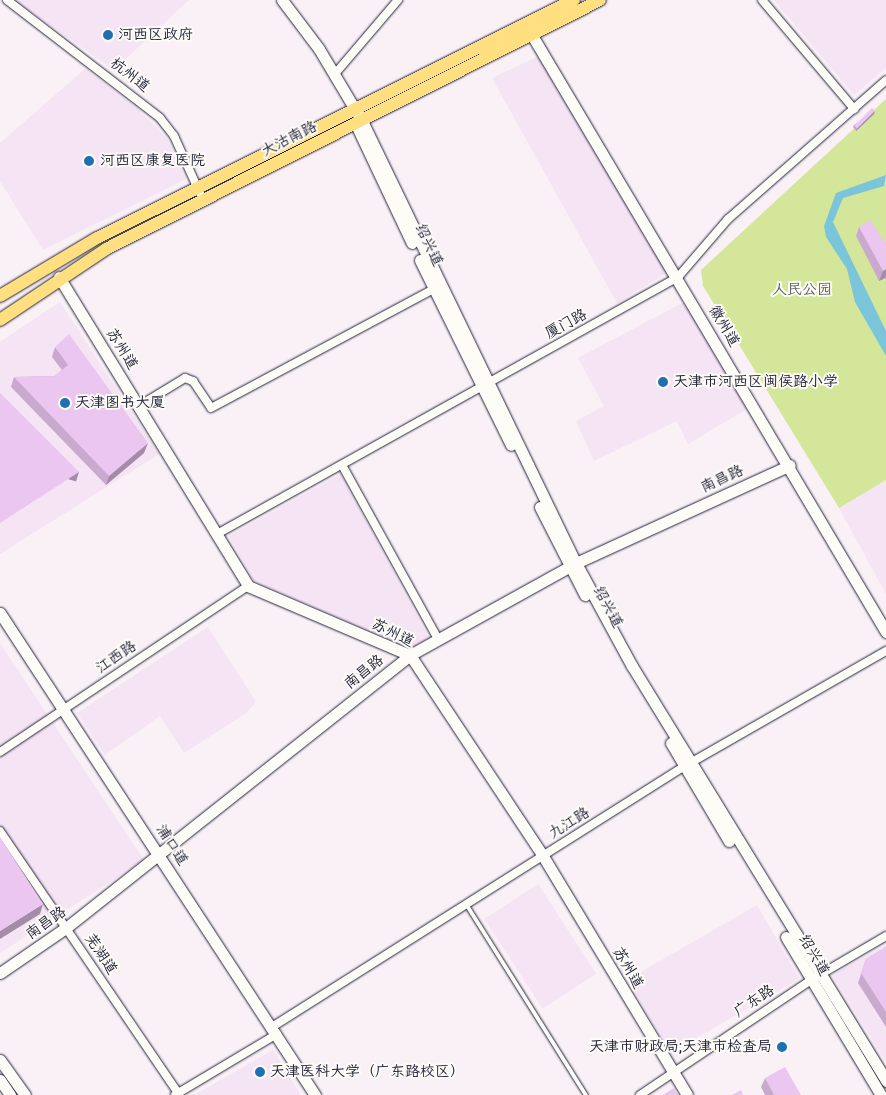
<!DOCTYPE html>
<html>
<head>
<meta charset="utf-8">
<style>
	body { margin:0 }
	#map { position:relative; width:886px; height:1095px; overflow:hidden; background:#f9f1f6; font-family:"Balsamiq Sans","LXGW WenKai TC",sans-serif }
	div>[style] { position:absolute }
	[style*='--x'] { left:calc(var(--x)*1px); top:calc(var(--y)*1px); width:calc(var(--w)*1px); rotate:calc(var(--a)*1deg) }
	.built>* { inset:0; background:#f4e4f4; transform-origin:0 0 }
	.green>* { inset:0; background:#d3e69a }
	.water>* { inset:0; background:#7ac5d9 }
	.roads { filter:drop-shadow(0 0 1px #22223b) drop-shadow(0 0 1px #22223b) }
	.lane>* { height:4px; margin:-2px; padding:0 2px; transform-origin:2px; border-radius:2px; background:#fdfcf7 }
	.street>* { height:8px; margin:-4px; padding:0 4px; transform-origin:4px; border-radius:4px; background:#fdfcf7 }
	.secondary>* { height:11px; margin:-5.5px; padding:0 5.5px; transform-origin:5.5px; border-radius:5.5px; background:#fdfcf7 }
	.primary>* { height:12px; margin:-6px; padding:0 6px; transform-origin:6px; border-radius:6px; background:#ffdf80 }
	.wall>* { inset:0; background:#c9aace }
	.shaded-wall>* { inset:0; background:#a48ba8; transform-origin:0 0 }
	.building>* { inset:0; background:#eac6f0; transform-origin:0 0 }
	.dots>* { width:14px; height:14px; translate:-50% -50%; box-sizing:border-box; border:2px solid #fdfcf7; border-radius:50% }
	span { translate:-50% -50%; white-space:nowrap; text-align:center; line-height:1.15; -webkit-text-stroke:4px #fdfcf7; paint-order:stroke }
	.poi-label { font-size:15px; color:#22223b }
	.left { translate:0 -50%; text-align:left }
	.right { translate:-100% -50%; text-align:right }
	.street-label { font-size:15px; color:#22223b }
	.park-label { font-size:15px; color:#575d58 }
</style>
</head>
<body>
<div id="map">
	<div class="built">
		<i style="clip-path:polygon(14px 0,189px 0,114px 70px)"></i>
		<i style="clip-path:polygon(774px 0,886px 0,886px 68px,854px 95px)"></i>
		<i style="clip-path:polygon(539px 56px,668px 272px,617px 303px,492px 78px)"></i>
		<i style="clip-path:polygon(85px 69px,136px 107px,167px 138px,186px 179px,43px 250px,0 181px,0 143px)"></i>
		<i style="clip-path:polygon(686px 301px,750px 407px,688px 444px,677px 421px,594px 461px,576px 421px,604px 406px,578px 358px)"></i>
		<i style="clip-path:polygon(60px 302px,159px 454px,0 554px,0 342px)"></i>
		<i style="clip-path:polygon(341px 474px,429px 638px,410px 649px,254px 581px,229px 536px)"></i>
		<i style="clip-path:polygon(886px 480px,886px 594px,839px 508px)"></i>
		<i style="clip-path:polygon(208px 627px,256px 702px,246px 713px,184px 753px,160px 716px,105px 755px,77px 713px)"></i>
		<i style="clip-path:polygon(0 643px,144px 860px,0 953px)"></i>
		<i style="left:538px;top:884px;width:107px;height:64px;rotate:57deg"></i>
		<i style="left:757px;top:905px;width:85px;height:149px;rotate:60deg"></i>
		<i style="clip-path:polygon(886px 945px,886px 1062px,832px 975px)"></i>
		<i style="clip-path:polygon(273px 1050px,301px 1095px,194px 1095px)"></i>
	</div>
	<div class="green">
		<i style="clip-path:polygon(886px 99px,886px 480px,839px 508px,703px 286px,701px 270px)"></i>
	</div>
	<div class="water">
		<i style="clip-path:polygon(886px 175px,884px 186px,843px 198px,833px 222px,886px 331px,886px 356px,855px 302px,847px 269px,826px 237px,824px 226px,836px 193px)"></i>
	</div>
	<div class="roads">
		<div class="lane">
			<i style="--x:466;--y:904;--w:226;--a:57.9"></i>
		</div>
		<div class="street">
			<i style="--x:7;--y:0;--w:193;--a:37.6"></i>
			<i style="--x:160;--y:118;--w:23;--a:52"></i>
			<i style="--x:174;--y:136;--w:70;--a:65.6"></i>
			<i style="--x:762;--y:0;--w:143;--a:49.8"></i>
			<i style="--x:334;--y:75;--w:99;--a:-49.5"></i>
			<i style="--x:139;--y:406;--w:54;--a:-31.3"></i>
			<i style="--x:185;--y:378;--w:9;--a:21"></i>
			<i style="--x:193;--y:381;--w:32;--a:56"></i>
			<i style="--x:211;--y:408;--w:253;--a:-28.1"></i>
			<i style="--x:342;--y:465;--w:199;--a:61.1"></i>
			<i style="--x:217;--y:534;--w:528;--a:-29.14"></i>
			<i style="--x:678;--y:277;--w:77;--a:-49.2"></i>
			<i style="--x:728;--y:219;--w:210;--a:-41.3"></i>
			<i style="--x:0;--y:752;--w:298;--a:-33.8"></i>
			<i style="--x:0;--y:831;--w:317;--a:55.8"></i>
			<i style="--x:272;--y:1027;--w:489;--a:-32.3"></i>
			<i style="--x:685;--y:766;--w:232;--a:-29.8"></i>
			<i style="--x:175;--y:1095;--w:119;--a:-30.9"></i>
			<i style="--x:640;--y:1095;--w:206;--a:-33.9"></i>
			<i style="--x:811;--y:980;--w:87;--a:-30.4"></i>
		</div>
		<div class="secondary">
			<i style="--x:282;--y:0;--w:61;--a:52.9"></i>
			<i style="--x:319;--y:49;--w:84;--a:59.2"></i>
			<i style="--x:362;--y:121;--w:491;--a:64.2"></i>
			<i style="--x:576;--y:563;--w:117;--a:61.5"></i>
			<i style="--x:632;--y:666;--w:487;--a:58.5"></i>
			<i style="--x:533;--y:37;--w:692;--a:59.32"></i>
			<i style="--x:358;--y:129;--w:126;--a:64.7"></i>
			<i style="--x:420;--y:260;--w:206;--a:63.8"></i>
			<i style="--x:59;--y:277;--w:362;--a:58.5"></i>
			<i style="--x:248;--y:586;--w:176;--a:23.1"></i>
			<i style="--x:410;--y:655;--w:241;--a:56.5"></i>
			<i style="--x:543;--y:856;--w:279;--a:58.9"></i>
			<i style="--x:540;--y:507;--w:99;--a:62.9"></i>
			<i style="--x:0;--y:613;--w:576;--a:56.83"></i>
			<i style="--x:671;--y:743;--w:114;--a:59.4"></i>
			<i style="--x:786;--y:937;--w:184;--a:59"></i>
			<i style="--x:0;--y:973;--w:81;--a:-34.5"></i>
			<i style="--x:67;--y:927;--w:438;--a:-38.4"></i>
			<i style="--x:410;--y:655;--w:190;--a:-29"></i>
			<i style="--x:576;--y:563;--w:235;--a:-24.6"></i>
			<i style="--x:0;--y:1060;--w:43;--a:54.5"></i>
			<i style="--x:0;--y:1080;--w:18;--a:56"></i>
		</div>
		<div class="primary">
			<i style="--x:0;--y:296;--w:113;--a:-30.9"></i>
			<i style="--x:97;--y:238;--w:533;--a:-26.52"></i>
			<i style="--x:0;--y:320;--w:128;--a:-33.8"></i>
			<i style="--x:106;--y:249;--w:553;--a:-26.75"></i>
		</div>
	</div>
	<div class="wall">
		<i style="clip-path:polygon(875px 111px,874px 114px,856px 131px,853px 127px,854px 125px)"></i>
		<i style="clip-path:polygon(859px 227px,886px 244px,886px 280px,885px 278px,879px 281px,856px 236px)"></i>
		<i style="clip-path:polygon(55px 347px,144px 453px,106px 485px,11px 387px,14px 377px,55px 376px,62px 370px,52px 357px)"></i>
		<i style="clip-path:polygon(886px 947px,886px 1027px,858px 983px,866px 959px)"></i>
		<i style="clip-path:polygon(765px 1078px,801px 1095px,765px 1095px,761px 1087px)"></i>
	</div>
	<div class="shaded-wall">
		<i style="clip-path:polygon(875px 111px,874px 114px,856px 131px,857px 128px)"></i>
		<i style="clip-path:polygon(886px 269px,886px 274px,885px 278px,879px 281px,883px 271px)"></i>
		<i style="clip-path:polygon(148px 443px,144px 453px,106px 485px,109px 476px)"></i>
		<i style="left:79px;top:472px;width:10px;height:94px;rotate:107deg"></i>
		<i style="clip-path:polygon(43px 904px,40px 914px,0 939px,0 931px)"></i>
	</div>
	<div class="building">
		<i style="left:872px;top:108px;width:4px;height:25px;rotate:45deg"></i>
		<i style="clip-path:polygon(870px 220px,886px 244px,886px 269px,883px 271px,859px 227px)"></i>
		<i style="clip-path:polygon(69px 334px,148px 443px,109px 476px,14px 377px,55px 376px,68px 365px,55px 347px)"></i>
		<i style="clip-path:polygon(0 393px,79px 472px,0 523px)"></i>
		<i style="clip-path:polygon(0 837px,43px 904px,0 931px)"></i>
		<i style="clip-path:polygon(886px 947px,886px 1012px,861px 973px,866px 959px)"></i>
		<i style="clip-path:polygon(785px 1067px,801px 1095px,774px 1095px,765px 1078px)"></i>
		<i style="clip-path:polygon(674px 1088px,678px 1095px,663px 1095px)"></i>
		<i style="clip-path:polygon(741px 1090px,743px 1095px,732px 1095px)"></i>
	</div>
	<div class="dots">
		<i style="left:108px;top:35px;background:#1f6fb2"></i>
		<i style="left:89px;top:161px;background:#1f6fb2"></i>
		<i style="left:663px;top:382px;background:#1f6fb2"></i>
		<i style="left:65px;top:403px;background:#1f6fb2"></i>
		<i style="left:782px;top:1047px;background:#1f6fb2"></i>
		<i style="left:260px;top:1072px;background:#1f6fb2"></i>
	</div>
	<div class="poi-label">
		<span class="left" style="left:118px;top:35px">河西区政府</span>
		<span class="left" style="left:100px;top:161px">河西区康复医院</span>
		<span class="left" style="left:673px;top:382px">天津市河西区闽侯路小学</span>
		<span class="left" style="left:75px;top:403px">天津图书大厦</span>
		<span class="right" style="left:772px;top:1047px">天津市财政局;天津市检查局</span>
		<span class="left" style="left:270px;top:1072px">天津医科大学（广东路校区）</span>
	</div>
	<div class="street-label">
		<span style="left:130px;top:75px;rotate:38deg">杭州道</span>
		<span style="left:289px;top:139px;rotate:-27deg">大沽南路</span>
		<span style="left:429px;top:245px;rotate:64deg">绍兴道</span>
		<span style="left:566px;top:324px;rotate:-29deg">厦门路</span>
		<span style="left:724px;top:326px;rotate:59deg">徽州道</span>
		<span style="left:122px;top:349px;rotate:58deg">苏州道</span>
		<span style="left:722px;top:479px;rotate:-25deg">南昌路</span>
		<span style="left:608px;top:607px;rotate:61deg">绍兴道</span>
		<span style="left:393px;top:633px;rotate:26deg">苏州道</span>
		<span style="left:116px;top:657px;rotate:-34deg">江西路</span>
		<span style="left:364px;top:672px;rotate:-38deg">南昌路</span>
		<span style="left:569px;top:823px;rotate:-32deg">九江路</span>
		<span style="left:172px;top:845px;rotate:57deg">浦口道</span>
		<span style="left:46px;top:923px;rotate:-35deg">南昌路</span>
		<span style="left:101px;top:954px;rotate:56deg">芜湖道</span>
		<span style="left:814px;top:955px;rotate:59deg">绍兴道</span>
		<span style="left:628px;top:968px;rotate:59deg">苏州道</span>
		<span style="left:754px;top:1001px;rotate:-34deg">广东路</span>
	</div>
	<div class="park-label">
		<span style="left:802px;top:290px">人民公园</span>
	</div>
</div>
</body>
</html>
